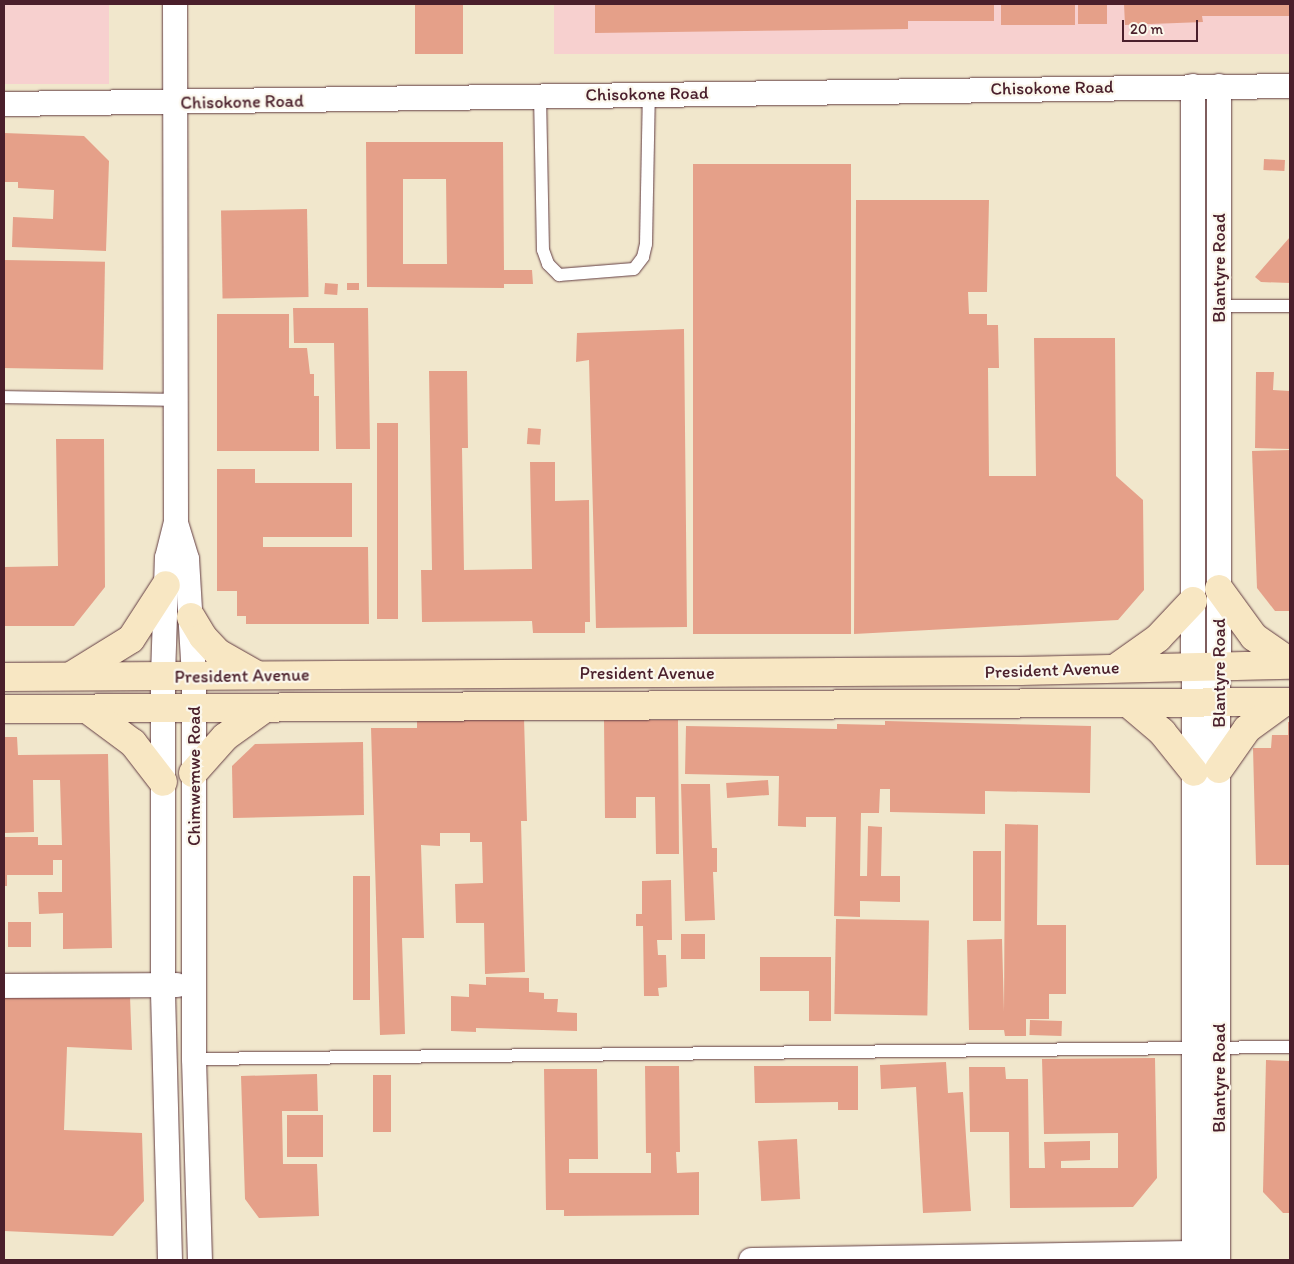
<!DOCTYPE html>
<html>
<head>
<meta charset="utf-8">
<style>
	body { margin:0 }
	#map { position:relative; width:1294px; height:1264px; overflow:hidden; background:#f1e7cc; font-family:Itim,sans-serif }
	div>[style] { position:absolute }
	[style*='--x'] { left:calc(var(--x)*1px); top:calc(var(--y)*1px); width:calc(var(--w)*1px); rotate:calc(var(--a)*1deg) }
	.built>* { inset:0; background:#f7d0cf; transform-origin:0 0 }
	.building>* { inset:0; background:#e5a089; transform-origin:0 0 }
	.roads { filter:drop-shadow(0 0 1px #633d43) drop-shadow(0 0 1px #633d43) }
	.lane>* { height:12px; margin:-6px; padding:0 6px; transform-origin:6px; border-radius:6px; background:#fff }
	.street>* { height:24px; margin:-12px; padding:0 12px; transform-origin:12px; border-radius:12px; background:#fff }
	.secondary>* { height:28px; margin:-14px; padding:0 14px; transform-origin:14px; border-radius:14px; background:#f8e7c3 }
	span { translate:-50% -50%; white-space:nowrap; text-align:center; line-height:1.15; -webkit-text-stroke:4.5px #fbf7ec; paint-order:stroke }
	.street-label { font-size:18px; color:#4a1f2b }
	.frame { position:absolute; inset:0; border:5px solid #4a1f2b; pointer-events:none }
	.scale { position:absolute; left:1122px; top:20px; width:76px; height:22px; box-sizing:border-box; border:2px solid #4a1f2b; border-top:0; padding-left:6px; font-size:15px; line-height:18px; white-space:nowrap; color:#4a1f2b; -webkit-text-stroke:4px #fbf7ec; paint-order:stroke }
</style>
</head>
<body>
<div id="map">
	<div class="built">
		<i style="left:4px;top:4px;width:105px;height:80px"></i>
		<i style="left:554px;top:4px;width:736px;height:50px"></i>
	</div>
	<div class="building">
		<i style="left:415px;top:4px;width:48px;height:50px"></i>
		<i style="clip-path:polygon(595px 4px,994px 4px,994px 21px,908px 21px,908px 29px,595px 33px)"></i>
		<i style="left:1001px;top:4px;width:74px;height:21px"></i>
		<i style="left:1078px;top:4px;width:29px;height:20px"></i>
		<i style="clip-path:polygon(1124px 4px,1290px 4px,1290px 16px,1202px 16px,1203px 22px,1125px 25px)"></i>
		<i style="clip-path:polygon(4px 133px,84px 136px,109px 161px,106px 251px,12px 247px,13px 217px,53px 219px,54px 190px,18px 188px,18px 182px,4px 182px)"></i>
		<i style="clip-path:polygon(evenodd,366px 142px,503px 142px,504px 270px,532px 270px,533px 284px,504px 284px,504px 288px,367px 287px,366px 142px,403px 179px,446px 179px,447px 264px,403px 264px,403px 179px)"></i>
		<i style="left:1264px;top:159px;width:21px;height:11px;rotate:3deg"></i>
		<i style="left:851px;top:164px;width:470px;height:158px;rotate:90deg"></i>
		<i style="clip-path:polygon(856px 200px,989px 200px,987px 292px,968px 292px,969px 314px,987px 314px,987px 325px,998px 325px,999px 368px,988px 368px,989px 476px,1036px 476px,1034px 338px,1115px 338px,1116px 476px,1143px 500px,1144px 590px,1118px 620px,854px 634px)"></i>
		<i style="left:307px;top:209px;width:88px;height:86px;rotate:89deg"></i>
		<i style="clip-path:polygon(1290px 237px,1290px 283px,1261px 282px,1255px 277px)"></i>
		<i style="left:4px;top:260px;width:101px;height:108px;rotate:1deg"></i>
		<i style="left:325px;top:283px;width:13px;height:11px;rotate:4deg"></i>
		<i style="left:347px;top:283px;width:12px;height:7px"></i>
		<i style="clip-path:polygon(293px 308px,368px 308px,370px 449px,336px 449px,334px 343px,294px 343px)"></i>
		<i style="clip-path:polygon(217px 314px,289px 314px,289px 348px,307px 348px,310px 374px,314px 374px,314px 396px,319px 396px,319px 451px,217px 451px)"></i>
		<i style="clip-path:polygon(684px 329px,687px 627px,596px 628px,589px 360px,576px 362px,577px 333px)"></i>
		<i style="clip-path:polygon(429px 371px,467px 371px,468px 448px,462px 448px,464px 570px,532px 569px,530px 462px,555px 462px,555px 501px,589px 500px,590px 622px,585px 622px,585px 633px,533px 633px,532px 621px,422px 622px,421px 570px,432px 570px)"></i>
		<i style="clip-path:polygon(1256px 372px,1274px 372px,1273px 390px,1290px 391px,1290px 449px,1255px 448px)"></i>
		<i style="left:377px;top:423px;width:21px;height:196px"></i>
		<i style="left:528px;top:428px;width:13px;height:16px;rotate:4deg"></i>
		<i style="clip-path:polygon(56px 439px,104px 439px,105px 587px,74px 626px,4px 626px,4px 567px,58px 566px)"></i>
		<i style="clip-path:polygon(1290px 450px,1290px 611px,1275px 611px,1257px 588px,1252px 451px)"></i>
		<i style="clip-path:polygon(217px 469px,255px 469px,255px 483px,352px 483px,352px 537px,263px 537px,263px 547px,368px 547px,369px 624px,246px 624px,246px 616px,237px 616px,237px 591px,217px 591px)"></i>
		<i style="clip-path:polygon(524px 718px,527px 821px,521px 821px,525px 972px,485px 974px,484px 923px,456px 923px,455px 884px,483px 883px,482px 842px,470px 842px,470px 833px,440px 833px,440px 846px,421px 845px,424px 938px,402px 938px,405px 1034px,380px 1035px,371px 728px,417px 728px,417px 720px)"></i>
		<i style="clip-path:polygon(604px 720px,678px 720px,679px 854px,656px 854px,655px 797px,636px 797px,636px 818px,605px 818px)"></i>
		<i style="clip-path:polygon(885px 721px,1091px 726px,1090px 793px,985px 791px,985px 814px,890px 812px,890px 789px,880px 789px,879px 813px,861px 813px,860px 876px,867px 876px,868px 826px,882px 827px,881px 876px,900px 876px,900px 902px,860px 901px,860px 917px,834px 916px,836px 817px,806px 817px,806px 827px,778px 826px,779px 776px,685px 774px,686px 726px,837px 729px,837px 724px,885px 725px)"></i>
		<i style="clip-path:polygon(1288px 722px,1290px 722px,1290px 865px,1256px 865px,1253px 748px,1271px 748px,1272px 735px,1288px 735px)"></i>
		<i style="clip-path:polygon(4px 737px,17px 737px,18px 755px,108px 754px,112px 948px,63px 949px,63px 913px,39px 914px,38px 892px,62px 892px,62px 860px,53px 860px,53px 875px,7px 875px,7px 886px,4px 886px,4px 837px,38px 837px,38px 845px,62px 845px,60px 780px,33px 780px,34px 832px,4px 833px)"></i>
		<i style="clip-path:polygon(363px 742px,364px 815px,233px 818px,232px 766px,255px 744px)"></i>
		<i style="left:768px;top:780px;width:15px;height:42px;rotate:86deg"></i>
		<i style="clip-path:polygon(681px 784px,710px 784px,712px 848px,717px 848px,717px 872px,713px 872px,715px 920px,685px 921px)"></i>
		<i style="clip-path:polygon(1005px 824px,1038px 825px,1037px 925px,1066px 925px,1066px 994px,1049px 994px,1049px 1019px,1026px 1019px,1026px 1036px,1005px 1036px,1004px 1030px,969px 1030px,967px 940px,1002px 939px,1004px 1012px)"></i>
		<i style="left:973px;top:851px;width:28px;height:70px"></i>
		<i style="left:353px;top:876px;width:17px;height:124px"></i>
		<i style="clip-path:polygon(671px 880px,672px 940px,657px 940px,658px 955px,666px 955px,667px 987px,658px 988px,659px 996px,644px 996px,643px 926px,636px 926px,636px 914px,642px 914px,642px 881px)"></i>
		<i style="left:836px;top:919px;width:93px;height:95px;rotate:1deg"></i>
		<i style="left:8px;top:922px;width:23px;height:25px"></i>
		<i style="left:681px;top:934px;width:24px;height:25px"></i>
		<i style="clip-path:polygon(760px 957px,831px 957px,831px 1021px,809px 1021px,809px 991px,760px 991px)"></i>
		<i style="clip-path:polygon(486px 977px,529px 978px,529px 992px,544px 993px,544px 999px,558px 999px,557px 1012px,577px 1013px,577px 1031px,476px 1028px,476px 1032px,451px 1031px,451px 996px,469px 997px,469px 984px,486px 985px)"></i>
		<i style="clip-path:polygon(130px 996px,132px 1050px,67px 1047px,64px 1130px,142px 1133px,144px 1201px,113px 1236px,4px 1231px,4px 998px)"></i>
		<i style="left:1030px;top:1020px;width:32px;height:15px;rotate:2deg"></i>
		<i style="clip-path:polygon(1155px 1058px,1157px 1178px,1133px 1207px,1010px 1208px,1009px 1132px,970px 1132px,969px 1067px,1005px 1067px,1006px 1079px,1028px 1079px,1029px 1168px,1045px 1168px,1044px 1142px,1090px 1141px,1090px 1160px,1061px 1161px,1061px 1168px,1118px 1168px,1118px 1133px,1044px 1134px,1042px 1059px)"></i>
		<i style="clip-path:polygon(1266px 1060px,1290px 1061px,1290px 1213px,1283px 1213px,1263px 1192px)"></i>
		<i style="clip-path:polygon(946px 1062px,948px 1093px,963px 1092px,971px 1211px,923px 1213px,916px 1087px,881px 1089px,880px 1065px)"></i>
		<i style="clip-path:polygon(645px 1066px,679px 1066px,680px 1152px,676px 1152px,677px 1173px,699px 1172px,699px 1215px,564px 1216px,564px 1210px,546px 1210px,544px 1069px,597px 1069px,598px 1159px,569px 1159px,569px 1173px,651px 1173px,651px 1153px,646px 1153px)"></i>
		<i style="clip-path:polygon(754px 1066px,858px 1066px,858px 1110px,838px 1110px,838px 1102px,755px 1103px)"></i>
		<i style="clip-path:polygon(317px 1074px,318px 1111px,282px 1111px,283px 1164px,317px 1164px,319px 1216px,259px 1218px,245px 1199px,241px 1076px)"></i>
		<i style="left:373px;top:1075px;width:18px;height:57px"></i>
		<i style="left:287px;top:1115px;width:36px;height:42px"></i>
		<i style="left:797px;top:1139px;width:60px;height:39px;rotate:87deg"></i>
	</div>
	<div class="roads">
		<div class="lane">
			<i style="--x:540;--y:95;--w:155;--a:88.9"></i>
			<i style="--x:543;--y:250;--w:15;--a:70"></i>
			<i style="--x:548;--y:264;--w:16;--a:45"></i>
			<i style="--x:559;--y:275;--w:75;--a:-4.6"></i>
			<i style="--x:634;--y:269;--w:15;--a:-53"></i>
			<i style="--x:643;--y:257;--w:13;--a:-77"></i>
			<i style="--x:646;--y:244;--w:150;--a:-88.9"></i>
			<i style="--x:1219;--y:306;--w:71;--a:0"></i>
			<i style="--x:4;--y:397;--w:172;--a:1"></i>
			<i style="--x:194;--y:1059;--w:1096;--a:-0.63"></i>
		</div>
		<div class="street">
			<i style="--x:1193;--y:86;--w:1174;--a:89.95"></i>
			<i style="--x:4;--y:104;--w:1286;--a:-0.8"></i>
			<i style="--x:176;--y:523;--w:38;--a:73"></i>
			<i style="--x:187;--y:559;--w:117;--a:86.6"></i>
			<i style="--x:194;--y:676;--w:383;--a:90"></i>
			<i style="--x:194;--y:1059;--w:201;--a:88.3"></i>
			<i style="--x:4;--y:986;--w:173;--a:-0.3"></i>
			<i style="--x:170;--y:1260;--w:275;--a:-91.5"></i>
			<i style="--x:163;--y:985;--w:309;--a:-90"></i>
			<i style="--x:163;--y:676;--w:118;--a:-88.1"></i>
			<i style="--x:167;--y:558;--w:36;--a:-76"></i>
			<i style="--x:176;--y:523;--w:519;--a:-90.11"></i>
			<i style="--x:751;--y:1260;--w:459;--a:-0.9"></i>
			<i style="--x:1218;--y:1260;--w:1174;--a:-89.95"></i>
		</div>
		<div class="secondary">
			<i style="--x:1219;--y:589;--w:59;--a:53.9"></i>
			<i style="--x:1254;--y:637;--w:44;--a:34.8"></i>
			<i style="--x:191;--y:617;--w:23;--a:59"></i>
			<i style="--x:203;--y:637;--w:22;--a:47"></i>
			<i style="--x:218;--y:653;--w:43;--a:29.6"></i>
			<i style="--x:1116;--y:668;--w:52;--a:-35.5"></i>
			<i style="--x:1158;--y:638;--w:51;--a:-46.6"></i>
			<i style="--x:71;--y:676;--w:70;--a:-31.7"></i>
			<i style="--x:131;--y:639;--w:64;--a:-57.1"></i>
			<i style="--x:4;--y:677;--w:1016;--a:-0.34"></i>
			<i style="--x:1020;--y:671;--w:270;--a:-1.3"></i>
			<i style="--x:1128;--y:703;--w:45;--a:40.5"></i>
			<i style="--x:1162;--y:732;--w:51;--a:51.3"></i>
			<i style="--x:4;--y:709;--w:1286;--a:-0.31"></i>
			<i style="--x:87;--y:709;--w:57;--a:36.5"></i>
			<i style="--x:133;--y:743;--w:49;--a:52.4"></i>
			<i style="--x:1219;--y:769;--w:49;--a:-55"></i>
			<i style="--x:1247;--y:729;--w:46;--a:-36.1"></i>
			<i style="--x:193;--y:773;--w:48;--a:-48.4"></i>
			<i style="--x:225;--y:737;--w:48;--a:-35.7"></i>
		</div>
	</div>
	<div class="street-label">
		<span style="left:1052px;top:88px;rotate:-1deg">Chisokone Road</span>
		<span style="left:647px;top:94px;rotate:-1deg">Chisokone Road</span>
		<span style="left:242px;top:102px;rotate:-1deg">Chisokone Road</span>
		<span style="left:1219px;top:268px;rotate:-90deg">Blantyre Road</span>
		<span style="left:1052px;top:670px;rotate:-2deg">President Avenue</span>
		<span style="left:647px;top:673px">President Avenue</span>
		<span style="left:1219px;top:673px;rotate:-90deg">Blantyre Road</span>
		<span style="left:242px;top:676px;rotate:-1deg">President Avenue</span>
		<span style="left:194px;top:776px;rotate:-90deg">Chimwemwe Road</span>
		<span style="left:1219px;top:1078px;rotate:-90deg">Blantyre Road</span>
	</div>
	<div class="frame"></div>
	<div class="scale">20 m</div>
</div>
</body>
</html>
